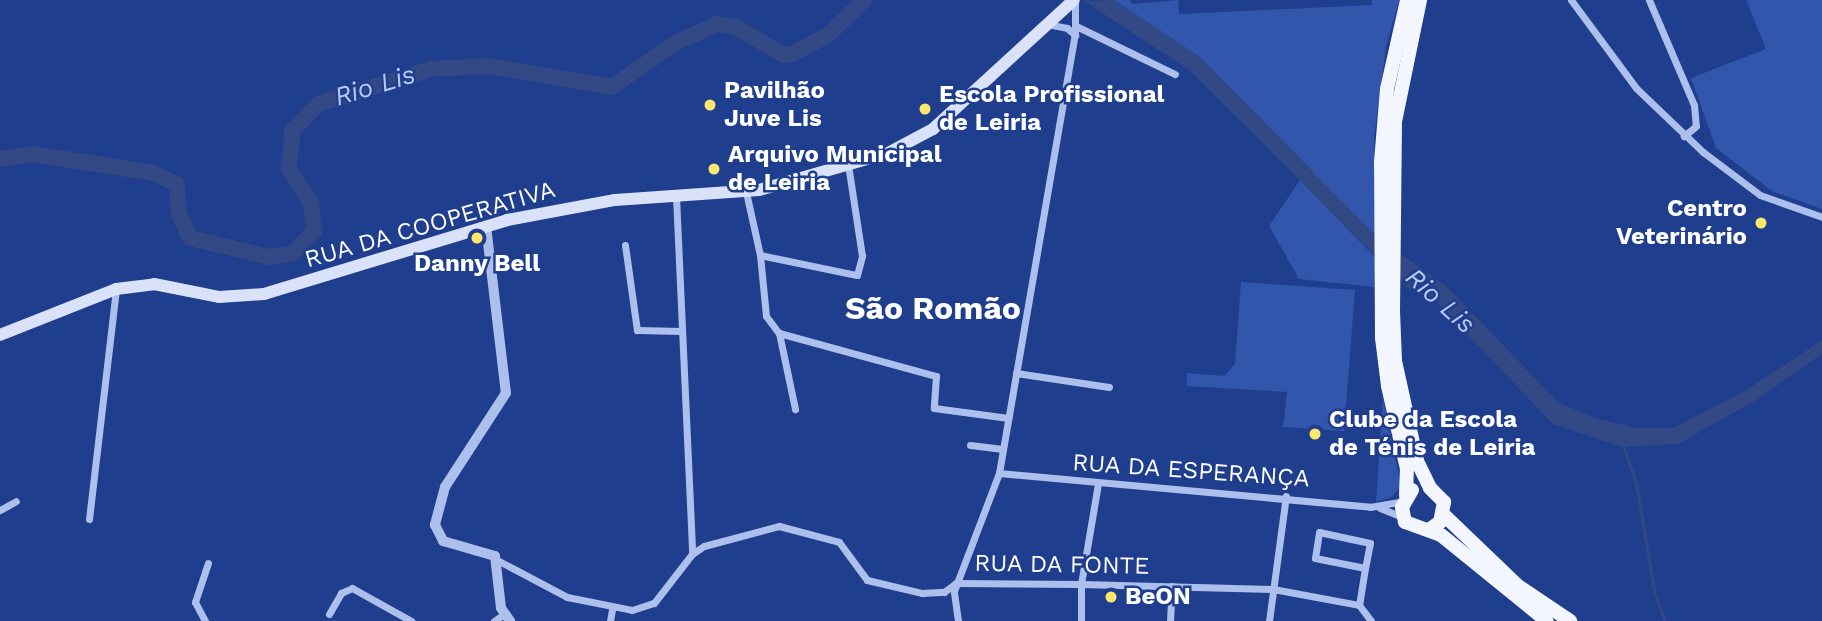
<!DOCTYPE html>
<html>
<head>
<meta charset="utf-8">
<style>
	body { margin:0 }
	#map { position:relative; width:1822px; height:621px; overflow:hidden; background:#1f3e8e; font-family:"Work Sans",sans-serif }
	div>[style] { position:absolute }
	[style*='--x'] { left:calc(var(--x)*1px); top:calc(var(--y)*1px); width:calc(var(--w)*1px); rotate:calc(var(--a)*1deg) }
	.green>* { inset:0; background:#3256ac }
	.water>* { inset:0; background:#334985 }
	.stream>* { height:2.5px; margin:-1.25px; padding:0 1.25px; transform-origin:1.25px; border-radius:1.25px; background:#334985 }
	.river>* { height:16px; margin:-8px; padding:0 8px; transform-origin:8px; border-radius:8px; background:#334985 }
	.minor>* { height:7px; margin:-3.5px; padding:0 3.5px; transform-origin:3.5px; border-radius:3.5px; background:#adc0ed }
	.tertiary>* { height:10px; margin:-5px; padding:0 5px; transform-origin:5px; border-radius:5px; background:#adc0ed }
	.secondary>* { height:12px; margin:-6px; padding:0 6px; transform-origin:6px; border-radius:6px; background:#dae2f9 }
	.primary>* { height:14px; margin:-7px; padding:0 7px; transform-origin:7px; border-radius:7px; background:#f3f6ff }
	.dots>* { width:19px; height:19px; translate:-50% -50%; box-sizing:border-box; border:4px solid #1f3e8e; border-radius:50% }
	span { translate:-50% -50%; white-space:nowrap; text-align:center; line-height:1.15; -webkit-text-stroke:5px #1f3e8e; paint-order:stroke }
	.poi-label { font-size:24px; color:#fff; font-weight:700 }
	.left { translate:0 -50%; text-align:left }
	.right { translate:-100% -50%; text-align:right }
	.street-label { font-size:24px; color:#fff }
	.water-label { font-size:26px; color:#b9cbf4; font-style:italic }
	.district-label { font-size:32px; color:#fff; font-weight:700 }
</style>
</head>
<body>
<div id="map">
	<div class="green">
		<i style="clip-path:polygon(1114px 0,1130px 0,1132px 4px,1178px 0,1179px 14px,1372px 5px,1372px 0,1399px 0,1386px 47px,1374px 138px,1379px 239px,1201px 58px)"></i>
		<i style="clip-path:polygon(1746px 0,1822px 0,1822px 209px,1772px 191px,1716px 148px,1691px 78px,1766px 49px)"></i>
		<i style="clip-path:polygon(1300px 180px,1377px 259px,1374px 287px,1299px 279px,1269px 226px)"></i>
		<i style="clip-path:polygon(1241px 282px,1355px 290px,1344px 431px,1283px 427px,1287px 392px,1187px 386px,1187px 373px,1224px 376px,1235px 364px)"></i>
		<i style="clip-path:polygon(1383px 398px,1401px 486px,1392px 497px,1376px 502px)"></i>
	</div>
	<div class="water">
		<i style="clip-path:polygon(1114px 0,1201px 58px,1379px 239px,1445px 285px,1558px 402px,1594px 418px,1637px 428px,1673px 428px,1745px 391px,1822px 340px,1822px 354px,1756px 400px,1678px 444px,1622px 447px,1553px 424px,1438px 304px,1408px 288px,1189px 70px,1084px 1px)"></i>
	</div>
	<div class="stream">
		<i style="--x:1623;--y:444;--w:43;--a:71.1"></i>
		<i style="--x:1637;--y:485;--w:109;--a:80.5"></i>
		<i style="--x:1655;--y:593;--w:30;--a:70"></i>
	</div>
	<div class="river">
		<i style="--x:0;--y:159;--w:33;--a:-9"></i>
		<i style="--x:33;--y:154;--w:121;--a:9"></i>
		<i style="--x:153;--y:173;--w:26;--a:25"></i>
		<i style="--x:177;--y:184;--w:30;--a:86"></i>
		<i style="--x:179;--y:214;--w:26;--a:65"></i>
		<i style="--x:190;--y:238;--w:82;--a:13.4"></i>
		<i style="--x:270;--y:257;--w:23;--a:-10"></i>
		<i style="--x:293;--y:253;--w:30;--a:-46"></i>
		<i style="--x:314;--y:231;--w:28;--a:-96"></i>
		<i style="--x:311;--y:203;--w:40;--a:-122.9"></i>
		<i style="--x:289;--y:169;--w:38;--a:-85"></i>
		<i style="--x:292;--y:131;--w:37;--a:-46"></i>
		<i style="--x:318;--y:104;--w:118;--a:-17.2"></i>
		<i style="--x:431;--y:69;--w:57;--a:-3"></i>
		<i style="--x:488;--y:66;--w:126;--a:9.6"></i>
		<i style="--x:612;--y:87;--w:77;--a:-34.9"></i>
		<i style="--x:675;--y:43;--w:46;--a:-24.3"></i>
		<i style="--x:717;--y:24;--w:19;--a:9"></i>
		<i style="--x:736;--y:27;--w:56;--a:30.3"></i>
		<i style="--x:784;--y:55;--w:8;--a:-7"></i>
		<i style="--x:792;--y:54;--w:41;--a:-27.8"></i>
		<i style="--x:828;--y:35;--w:50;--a:-44.2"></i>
	</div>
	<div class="minor">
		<i style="--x:1571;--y:0;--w:109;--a:53.5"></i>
		<i style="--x:1636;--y:88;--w:93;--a:43.7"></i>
		<i style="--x:1703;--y:152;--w:71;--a:37"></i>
		<i style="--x:1760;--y:195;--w:66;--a:19.5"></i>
		<i style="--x:1649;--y:0;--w:114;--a:66.8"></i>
		<i style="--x:1694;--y:105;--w:21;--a:85"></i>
		<i style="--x:1696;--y:126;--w:16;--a:140"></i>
		<i style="--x:1047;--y:24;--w:20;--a:11"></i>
		<i style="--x:1067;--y:28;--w:11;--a:41"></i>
		<i style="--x:1076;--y:26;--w:110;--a:25.9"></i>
		<i style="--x:746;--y:192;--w:65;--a:77.5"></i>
		<i style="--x:760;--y:255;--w:99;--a:11.7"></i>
		<i style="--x:857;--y:275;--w:20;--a:-75"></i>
		<i style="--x:862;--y:256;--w:92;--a:-98.7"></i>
		<i style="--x:676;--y:196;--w:358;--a:87.4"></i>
		<i style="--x:625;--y:245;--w:86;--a:82"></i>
		<i style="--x:637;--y:330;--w:44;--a:1.3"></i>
		<i style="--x:760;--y:255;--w:61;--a:84.4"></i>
		<i style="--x:766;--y:316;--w:21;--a:53"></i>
		<i style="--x:779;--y:333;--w:163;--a:15.3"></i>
		<i style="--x:936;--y:376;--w:32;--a:94"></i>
		<i style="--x:934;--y:408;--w:75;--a:7.7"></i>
		<i style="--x:779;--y:333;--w:78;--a:78.1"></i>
		<i style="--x:1016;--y:373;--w:94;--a:8.6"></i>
		<i style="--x:970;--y:445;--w:33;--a:7"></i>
		<i style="--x:999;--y:473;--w:373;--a:5.2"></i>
		<i style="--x:1370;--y:507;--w:34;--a:-10"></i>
		<i style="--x:1380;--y:508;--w:24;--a:22"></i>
		<i style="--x:0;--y:510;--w:18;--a:-29"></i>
		<i style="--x:89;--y:519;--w:231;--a:-83.3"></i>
		<i style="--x:497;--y:560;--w:79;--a:27.9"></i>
		<i style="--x:567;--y:597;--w:66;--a:11.3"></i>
		<i style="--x:632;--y:610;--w:23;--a:-18"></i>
		<i style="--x:654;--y:603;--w:62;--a:-52.2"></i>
		<i style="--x:692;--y:554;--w:14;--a:-34"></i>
		<i style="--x:704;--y:546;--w:78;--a:-14.9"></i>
		<i style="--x:779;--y:526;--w:62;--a:14.9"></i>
		<i style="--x:839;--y:542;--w:47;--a:53.6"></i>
		<i style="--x:867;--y:580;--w:57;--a:13.3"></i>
		<i style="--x:922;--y:593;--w:22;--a:-3"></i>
		<i style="--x:944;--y:592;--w:15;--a:-37"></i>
		<i style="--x:956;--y:583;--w:125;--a:0.5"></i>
		<i style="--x:1081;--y:584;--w:192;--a:1.5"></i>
		<i style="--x:1273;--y:589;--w:87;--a:10.5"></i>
		<i style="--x:1365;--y:568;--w:51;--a:-168.7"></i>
		<i style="--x:1315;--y:558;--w:26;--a:-81"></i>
		<i style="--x:1319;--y:532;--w:52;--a:12.2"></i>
		<i style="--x:1370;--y:543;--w:25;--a:101"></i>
		<i style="--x:1365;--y:568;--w:37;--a:99"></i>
		<i style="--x:1359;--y:605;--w:20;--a:53"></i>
		<i style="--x:329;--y:614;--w:24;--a:-60"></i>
		<i style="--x:341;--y:593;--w:12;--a:-24"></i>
		<i style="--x:352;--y:588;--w:68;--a:29.2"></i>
		<i style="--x:205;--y:621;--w:21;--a:-118"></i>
		<i style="--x:195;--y:602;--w:41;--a:-71.6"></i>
		<i style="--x:494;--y:621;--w:12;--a:-35"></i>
		<i style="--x:610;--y:621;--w:11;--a:-80"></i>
		<i style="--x:958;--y:621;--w:30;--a:-98"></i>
		<i style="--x:954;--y:591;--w:126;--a:-69.1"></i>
		<i style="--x:999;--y:473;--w:445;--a:-80.2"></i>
		<i style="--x:1075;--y:35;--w:35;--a:-90"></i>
		<i style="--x:1081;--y:621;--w:37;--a:-90"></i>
		<i style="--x:1081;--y:584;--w:101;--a:-80.4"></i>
		<i style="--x:1170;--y:621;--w:35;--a:-87"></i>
		<i style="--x:1269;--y:621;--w:126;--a:-82.3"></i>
	</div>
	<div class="tertiary">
		<i style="--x:486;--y:226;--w:168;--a:83.2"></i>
		<i style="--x:506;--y:393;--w:112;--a:123"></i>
		<i style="--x:445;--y:487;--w:39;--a:105"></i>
		<i style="--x:435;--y:525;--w:18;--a:63"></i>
		<i style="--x:443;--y:541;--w:54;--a:16.1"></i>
		<i style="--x:495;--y:556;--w:52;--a:83.4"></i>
		<i style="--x:501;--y:608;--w:16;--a:55"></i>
	</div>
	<div class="secondary">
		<i style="--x:0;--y:335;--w:125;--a:-21.6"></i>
		<i style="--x:116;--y:289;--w:38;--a:-7"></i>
		<i style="--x:154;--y:284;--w:66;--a:11.3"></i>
		<i style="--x:219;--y:297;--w:45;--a:-3.8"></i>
		<i style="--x:264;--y:294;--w:254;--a:-16.9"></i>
		<i style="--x:507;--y:220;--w:110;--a:-10.5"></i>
		<i style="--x:615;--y:200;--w:144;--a:-4"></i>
		<i style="--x:759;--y:190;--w:134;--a:-16"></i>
		<i style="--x:888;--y:153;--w:51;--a:-28.1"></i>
		<i style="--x:933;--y:129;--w:191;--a:-42.5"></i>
	</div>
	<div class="primary">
		<i style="--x:1420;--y:0;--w:125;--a:101.6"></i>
		<i style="--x:1395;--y:122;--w:189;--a:90.6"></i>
		<i style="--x:1393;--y:311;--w:50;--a:87.7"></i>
		<i style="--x:1395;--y:361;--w:102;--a:77.6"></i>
		<i style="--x:1417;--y:461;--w:30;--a:64"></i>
		<i style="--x:1430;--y:488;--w:20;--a:45"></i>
		<i style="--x:1444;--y:502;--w:20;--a:101"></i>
		<i style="--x:1440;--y:522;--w:14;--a:144"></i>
		<i style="--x:1412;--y:490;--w:20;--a:120"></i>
		<i style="--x:1402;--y:507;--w:15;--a:79"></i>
		<i style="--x:1405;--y:522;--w:38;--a:20"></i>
		<i style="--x:1441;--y:535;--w:136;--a:39.1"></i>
		<i style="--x:1406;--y:495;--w:26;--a:-88"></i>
		<i style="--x:1407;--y:469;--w:85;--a:-102.9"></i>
		<i style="--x:1388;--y:386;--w:48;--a:-97.1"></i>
		<i style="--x:1382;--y:338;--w:176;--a:-90.3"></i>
		<i style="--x:1381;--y:162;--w:73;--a:-85.3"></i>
		<i style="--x:1387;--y:89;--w:91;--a:-77.3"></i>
		<i style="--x:1444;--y:515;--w:103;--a:43.8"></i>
		<i style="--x:1518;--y:586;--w:63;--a:33.9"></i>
	</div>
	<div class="dots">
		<i style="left:710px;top:105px;background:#fbe86d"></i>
		<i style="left:925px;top:109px;background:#fbe86d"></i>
		<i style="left:714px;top:169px;background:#fbe86d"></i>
		<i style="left:1761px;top:223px;background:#fbe86d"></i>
		<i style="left:477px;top:238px;background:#fbe86d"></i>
		<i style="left:1315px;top:434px;background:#fbe86d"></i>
		<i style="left:1111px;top:597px;background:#fbe86d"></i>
	</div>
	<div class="poi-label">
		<span class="left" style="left:724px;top:105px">Pavilhão<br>Juve Lis</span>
		<span class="left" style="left:939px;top:109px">Escola Profissional<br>de Leiria</span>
		<span class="left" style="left:728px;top:169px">Arquivo Municipal<br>de Leiria</span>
		<span class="right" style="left:1747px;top:223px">Centro<br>Veterinário</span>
		<span style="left:477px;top:264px">Danny Bell</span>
		<span class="left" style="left:1329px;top:434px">Clube da Escola<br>de Ténis de Leiria</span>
		<span class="left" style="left:1125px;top:597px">BeON</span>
	</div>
	<div class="street-label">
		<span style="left:430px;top:225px;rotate:-16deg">RUA DA COOPERATIVA</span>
		<span style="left:1191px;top:471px;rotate:4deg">RUA DA ESPERANÇA</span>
		<span style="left:1062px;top:565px;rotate:1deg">RUA DA FONTE</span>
	</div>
	<div class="water-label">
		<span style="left:375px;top:86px;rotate:-17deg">Rio Lis</span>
		<span style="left:1440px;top:301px;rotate:42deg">Rio Lis</span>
	</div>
	<div class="district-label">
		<span style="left:933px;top:308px">São Romão</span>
	</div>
</div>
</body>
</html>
